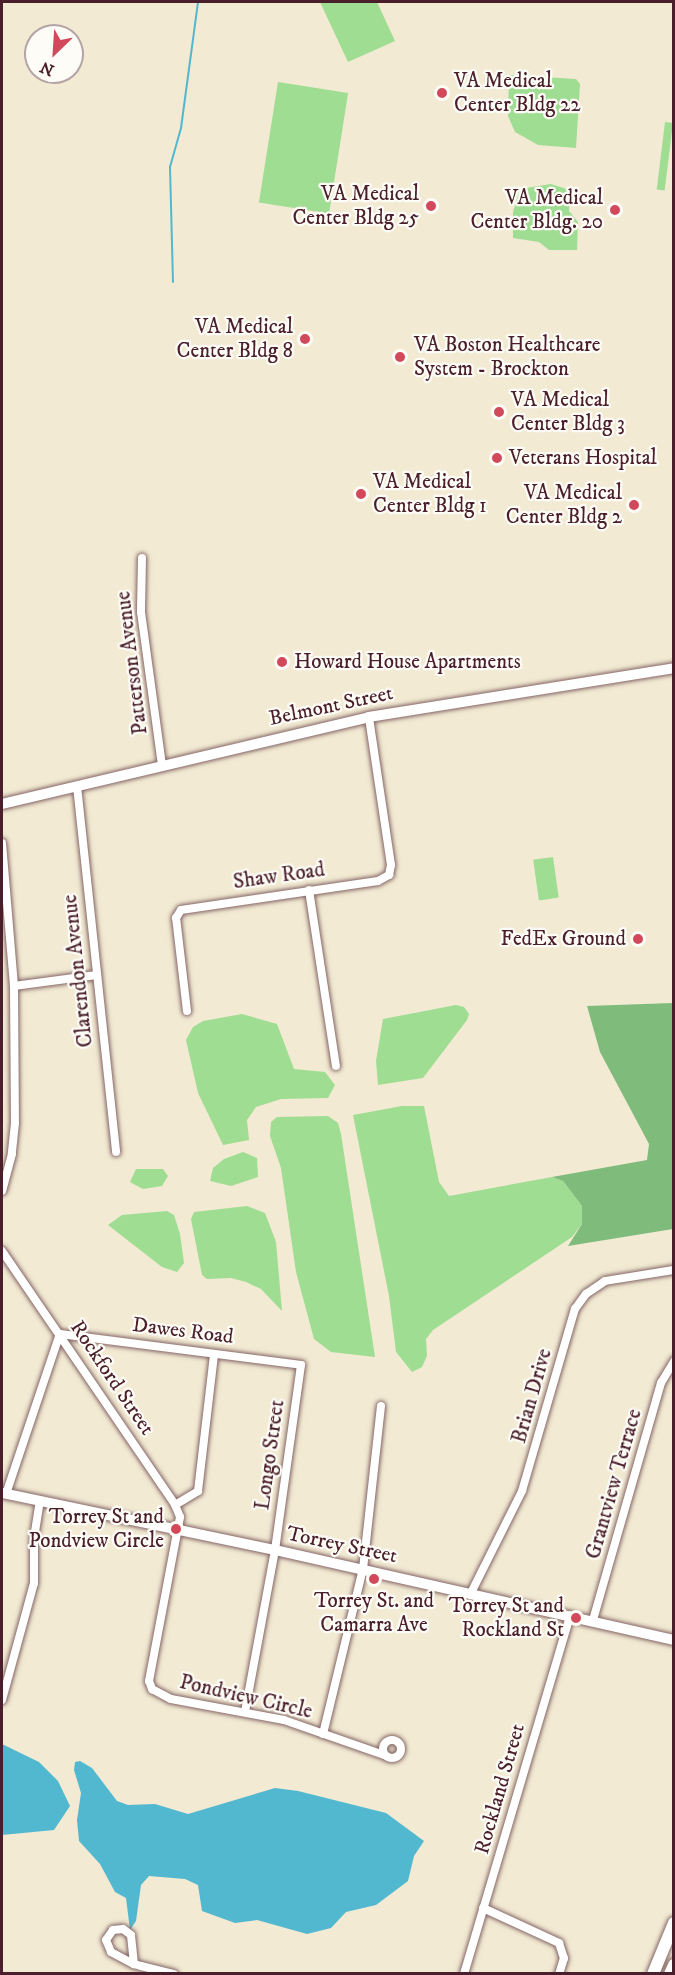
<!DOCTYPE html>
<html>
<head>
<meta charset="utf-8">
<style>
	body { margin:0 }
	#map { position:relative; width:675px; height:1975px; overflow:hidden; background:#f2ead3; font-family:"IM FELL DW Pica",serif }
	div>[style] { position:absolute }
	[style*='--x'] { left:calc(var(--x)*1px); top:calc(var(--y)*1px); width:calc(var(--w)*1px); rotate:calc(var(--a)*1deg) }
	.green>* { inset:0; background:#9fdd92; transform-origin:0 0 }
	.forest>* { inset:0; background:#7fbc7c }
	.water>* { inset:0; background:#52b8d0 }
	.stream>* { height:2px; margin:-1px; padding:0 1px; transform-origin:1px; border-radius:1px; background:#52b8d0 }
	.roads { filter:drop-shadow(0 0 2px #856666) drop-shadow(0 0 2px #856666) }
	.minor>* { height:8px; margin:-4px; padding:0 4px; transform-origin:4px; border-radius:4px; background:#fff }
	.minor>.ring { margin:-4px; padding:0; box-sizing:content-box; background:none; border:8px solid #fff; border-radius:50% }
	.major>* { height:10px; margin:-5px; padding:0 5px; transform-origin:5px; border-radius:5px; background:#fff }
	.highway>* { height:12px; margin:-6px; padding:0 6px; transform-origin:6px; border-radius:6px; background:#fff }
	.dots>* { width:16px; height:16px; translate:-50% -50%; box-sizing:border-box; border:3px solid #fdfcf7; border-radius:50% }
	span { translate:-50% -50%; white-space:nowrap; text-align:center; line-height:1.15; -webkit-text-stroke:4.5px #fdfcf7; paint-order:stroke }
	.poi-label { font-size:21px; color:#4a1f2b }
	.left { translate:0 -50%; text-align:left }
	.right { translate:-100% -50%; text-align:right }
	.street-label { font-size:21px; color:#4a1f2b }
	.frame { position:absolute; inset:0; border:3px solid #4a1f2b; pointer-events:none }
	.north { position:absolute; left:24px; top:24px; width:60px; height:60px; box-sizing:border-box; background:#fdfcf7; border:2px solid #b5a4a5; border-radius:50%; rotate:205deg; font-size:16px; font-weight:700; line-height:24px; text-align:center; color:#4a1f2b }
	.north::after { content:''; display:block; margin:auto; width:21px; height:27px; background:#d1495b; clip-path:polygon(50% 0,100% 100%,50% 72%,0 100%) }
</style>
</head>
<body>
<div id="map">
	<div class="green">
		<i style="clip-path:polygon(320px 2px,377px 2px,395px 41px,348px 62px)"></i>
		<i style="clip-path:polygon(509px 75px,576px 79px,580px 84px,576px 148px,538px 145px,515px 132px,508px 116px)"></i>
		<i style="left:278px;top:82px;width:71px;height:122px;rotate:9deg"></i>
		<i style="left:665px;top:122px;width:8px;height:68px;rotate:7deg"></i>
		<i style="clip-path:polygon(551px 184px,570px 190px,569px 211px,578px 222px,577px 250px,549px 250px,539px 242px,513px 238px,513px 212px,518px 195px,526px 188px)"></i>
		<i style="left:553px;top:857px;width:41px;height:20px;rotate:82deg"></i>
		<i style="clip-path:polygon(456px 1005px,464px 1007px,469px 1014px,467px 1020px,423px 1078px,378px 1085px,376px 1061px,383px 1019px)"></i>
		<i style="clip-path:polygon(242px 1014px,277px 1024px,294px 1069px,325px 1072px,335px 1085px,328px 1098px,281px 1099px,256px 1107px,247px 1120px,249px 1140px,223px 1145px,198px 1093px,186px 1040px,193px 1027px,203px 1021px)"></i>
		<i style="clip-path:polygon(402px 1106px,424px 1106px,439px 1182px,449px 1196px,552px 1177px,563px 1181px,582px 1206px,582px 1224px,572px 1237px,433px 1330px,426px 1339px,427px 1356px,422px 1367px,412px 1372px,396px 1352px,389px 1296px,353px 1115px)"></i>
		<i style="clip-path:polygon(328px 1116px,338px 1123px,341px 1134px,375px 1357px,331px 1352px,314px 1339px,296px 1272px,281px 1168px,270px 1136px,271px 1122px,277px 1117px)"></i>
		<i style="clip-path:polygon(243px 1152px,257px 1158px,258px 1177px,231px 1186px,210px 1181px,213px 1168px,224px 1159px)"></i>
		<i style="clip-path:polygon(136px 1169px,163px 1169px,168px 1176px,162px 1186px,143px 1189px,130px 1182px)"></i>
		<i style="clip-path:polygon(247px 1206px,265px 1213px,276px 1242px,282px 1311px,261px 1289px,246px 1282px,231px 1278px,207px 1279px,202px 1275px,191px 1219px,194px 1212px)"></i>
		<i style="clip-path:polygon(167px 1211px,174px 1215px,180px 1234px,184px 1263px,177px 1272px,162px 1267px,108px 1225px,122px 1215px)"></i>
	</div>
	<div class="forest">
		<i style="clip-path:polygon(673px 1003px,673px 1229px,568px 1246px,582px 1224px,582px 1206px,563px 1181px,552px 1177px,647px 1160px,649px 1144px,600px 1052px,587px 1006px)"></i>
	</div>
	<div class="water">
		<i style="clip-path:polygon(2px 1744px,39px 1762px,58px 1781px,70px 1806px,54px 1830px,2px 1835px)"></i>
		<i style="clip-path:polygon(80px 1761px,92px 1768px,117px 1801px,128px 1805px,155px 1804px,188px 1814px,275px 1788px,298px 1791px,386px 1813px,424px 1841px,414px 1856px,408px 1881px,376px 1905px,346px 1912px,331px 1928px,307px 1934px,257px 1920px,235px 1923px,202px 1911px,198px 1885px,185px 1879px,149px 1876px,141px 1885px,136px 1921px,130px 1930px,126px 1898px,115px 1892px,100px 1864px,79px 1841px,77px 1820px,81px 1793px,74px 1770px,75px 1762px)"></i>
	</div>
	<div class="stream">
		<i style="--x:173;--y:282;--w:115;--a:-91.5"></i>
		<i style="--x:170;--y:167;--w:41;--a:-74.2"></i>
		<i style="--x:181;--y:128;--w:127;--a:-82.3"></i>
	</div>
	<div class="roads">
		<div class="minor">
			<i style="--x:142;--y:558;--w:54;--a:91.1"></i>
			<i style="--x:141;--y:612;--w:154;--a:82.2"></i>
			<i style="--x:77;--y:786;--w:368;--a:83.9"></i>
			<i style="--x:2;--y:843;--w:144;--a:85.2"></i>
			<i style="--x:14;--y:986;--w:137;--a:89.6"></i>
			<i style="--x:15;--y:1123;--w:31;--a:96"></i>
			<i style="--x:12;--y:1154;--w:38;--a:105"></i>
			<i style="--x:309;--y:890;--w:178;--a:81.3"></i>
			<i style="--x:14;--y:986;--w:83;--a:-7.6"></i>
			<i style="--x:187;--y:1011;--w:94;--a:-96.7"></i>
			<i style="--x:176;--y:918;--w:9;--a:-58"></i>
			<i style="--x:181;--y:910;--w:199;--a:-8.4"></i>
			<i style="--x:378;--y:881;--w:13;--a:-29"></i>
			<i style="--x:389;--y:875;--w:10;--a:-79"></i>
			<i style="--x:391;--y:865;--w:150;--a:-98.5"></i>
			<i style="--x:2;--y:1251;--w:307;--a:55.7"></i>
			<i style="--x:175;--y:1505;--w:13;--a:67"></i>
			<i style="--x:180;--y:1517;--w:167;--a:100.7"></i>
			<i style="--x:149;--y:1681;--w:9;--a:69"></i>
			<i style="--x:152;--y:1689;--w:21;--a:28"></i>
			<i style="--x:171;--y:1699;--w:115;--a:10.5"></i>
			<i style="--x:284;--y:1720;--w:106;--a:19.3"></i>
			<i style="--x:6;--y:1494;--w:169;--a:-71.4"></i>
			<i style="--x:60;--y:1334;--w:243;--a:7.3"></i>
			<i style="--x:301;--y:1365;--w:187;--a:98"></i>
			<i style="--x:275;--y:1550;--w:165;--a:100.5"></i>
			<i style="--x:175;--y:1505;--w:27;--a:-31"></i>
			<i style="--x:198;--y:1491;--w:138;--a:-83.3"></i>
			<i style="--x:471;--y:1593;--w:114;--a:-63.4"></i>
			<i style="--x:522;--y:1491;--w:190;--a:-73.8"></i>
			<i style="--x:575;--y:1309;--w:19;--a:-54"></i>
			<i style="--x:586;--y:1294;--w:23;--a:-34"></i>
			<i style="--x:605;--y:1281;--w:70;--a:-9.1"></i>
			<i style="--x:593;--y:1620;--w:247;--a:-74"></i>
			<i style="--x:661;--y:1383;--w:26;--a:-59"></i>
			<i style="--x:2;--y:1700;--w:121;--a:-74.7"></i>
			<i style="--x:34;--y:1583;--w:45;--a:-90"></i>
			<i style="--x:34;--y:1538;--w:36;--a:-81"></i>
			<i style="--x:323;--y:1734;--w:170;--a:-76.4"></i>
			<i style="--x:363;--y:1569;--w:164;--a:-83.7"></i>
			<i class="ring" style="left:383px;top:1740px;width:10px;height:10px"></i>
			<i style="--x:483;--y:1908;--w:84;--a:24.7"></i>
			<i style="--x:559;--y:1943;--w:16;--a:72"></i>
			<i style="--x:564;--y:1958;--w:17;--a:107"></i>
			<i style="--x:134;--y:1964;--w:29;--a:-96"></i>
			<i style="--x:131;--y:1935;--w:10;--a:-143"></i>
			<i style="--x:123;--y:1929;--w:10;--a:174"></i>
			<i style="--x:113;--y:1930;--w:12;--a:125"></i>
			<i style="--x:106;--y:1940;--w:13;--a:67"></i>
			<i style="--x:111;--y:1952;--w:26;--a:28"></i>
			<i style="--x:134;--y:1964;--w:7;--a:16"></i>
			<i style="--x:141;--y:1966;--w:34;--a:14"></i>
			<i style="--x:464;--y:1974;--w:374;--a:-73.5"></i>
		</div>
		<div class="major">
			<i style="--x:2;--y:804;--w:377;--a:-13.3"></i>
			<i style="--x:369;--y:717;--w:309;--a:-9.1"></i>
			<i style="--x:2;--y:1493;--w:279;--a:11.8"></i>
			<i style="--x:275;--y:1550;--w:409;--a:12.7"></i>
		</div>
		<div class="highway">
			<i style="--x:653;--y:1974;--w:55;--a:-67.6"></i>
			<i style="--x:670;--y:1974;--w:10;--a:-66"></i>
		</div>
	</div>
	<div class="dots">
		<i style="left:442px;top:93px;background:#d1495b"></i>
		<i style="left:431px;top:206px;background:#d1495b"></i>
		<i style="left:615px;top:210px;background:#d1495b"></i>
		<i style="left:305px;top:339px;background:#d1495b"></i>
		<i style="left:400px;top:357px;background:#d1495b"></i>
		<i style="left:499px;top:412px;background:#d1495b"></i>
		<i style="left:497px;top:458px;background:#d1495b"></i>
		<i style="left:361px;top:494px;background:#d1495b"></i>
		<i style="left:634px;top:505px;background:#d1495b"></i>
		<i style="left:282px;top:662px;background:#d1495b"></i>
		<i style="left:638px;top:939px;background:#d1495b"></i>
		<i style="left:176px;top:1529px;background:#d1495b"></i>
		<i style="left:374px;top:1579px;background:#d1495b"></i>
		<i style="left:576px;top:1618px;background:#d1495b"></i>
	</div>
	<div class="poi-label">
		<span class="left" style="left:454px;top:93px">VA Medical<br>Center Bldg 22</span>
		<span class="right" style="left:419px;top:206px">VA Medical<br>Center Bldg 25</span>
		<span class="right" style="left:603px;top:210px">VA Medical<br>Center Bldg. 20</span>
		<span class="right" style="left:293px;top:339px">VA Medical<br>Center Bldg 8</span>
		<span class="left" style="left:414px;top:357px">VA Boston Healthcare<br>System - Brockton</span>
		<span class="left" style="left:511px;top:412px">VA Medical<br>Center Bldg 3</span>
		<span class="left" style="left:509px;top:458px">Veterans Hospital</span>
		<span class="left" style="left:373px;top:494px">VA Medical<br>Center Bldg 1</span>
		<span class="right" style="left:622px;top:505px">VA Medical<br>Center Bldg 2</span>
		<span class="left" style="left:294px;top:662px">Howard House Apartments</span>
		<span class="right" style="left:626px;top:939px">FedEx Ground</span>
		<span class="right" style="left:164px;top:1529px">Torrey St and<br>Pondview Circle</span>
		<span style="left:374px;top:1613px">Torrey St. and<br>Camarra Ave</span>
		<span class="right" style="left:564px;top:1618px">Torrey St and<br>Rockland St</span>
	</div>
	<div class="street-label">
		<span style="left:132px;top:663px;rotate:-97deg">Patterson Avenue</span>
		<span style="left:331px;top:706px;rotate:-12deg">Belmont Street</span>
		<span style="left:279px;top:876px;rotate:-8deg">Shaw Road</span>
		<span style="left:78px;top:971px;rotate:-96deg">Clarendon Avenue</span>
		<span style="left:183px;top:1331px;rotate:7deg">Dawes Road</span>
		<span style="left:112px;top:1378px;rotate:56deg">Rockford Street</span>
		<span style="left:532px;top:1396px;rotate:-74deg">Brian Drive</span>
		<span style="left:270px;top:1455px;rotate:-82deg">Longo Street</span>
		<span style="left:614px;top:1484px;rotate:-74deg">Grantview Terrace</span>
		<span style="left:342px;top:1545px;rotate:12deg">Torrey Street</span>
		<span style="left:246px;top:1697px;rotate:13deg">Pondview Circle</span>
		<span style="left:500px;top:1789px;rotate:-74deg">Rockland Street</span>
	</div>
	<div class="frame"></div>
	<div class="north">N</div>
</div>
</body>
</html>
